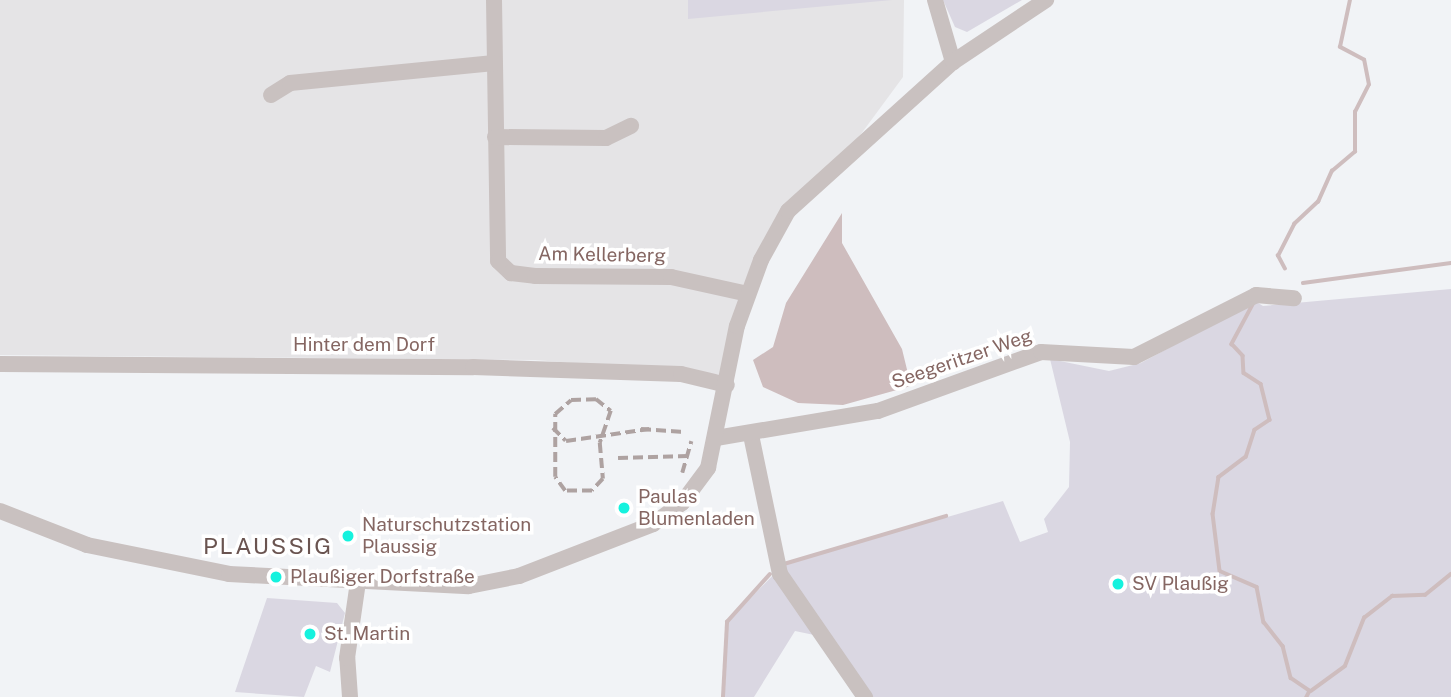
<!DOCTYPE html>
<html>
<head>
<meta charset="utf-8">
<style>
	body { margin:0 }
	#map { position:relative; width:1451px; height:697px; overflow:hidden; background:#f1f3f6; font-family:"Public Sans",sans-serif }
	div>[style] { position:absolute }
	[style*='--x'] { left:calc(var(--x)*1px); top:calc(var(--y)*1px); width:calc(var(--w)*1px); rotate:calc(var(--a)*1deg) }
	.built>* { inset:0; background:#e5e4e6 }
	.green>* { inset:0; background:#dad7e2 }
	.water>* { inset:0; background:#cebdbe }
	.stream>* { height:3.5px; margin:-1.75px; padding:0 1.75px; transform-origin:1.75px; border-radius:1.75px; background:#cebdbe }
	.minor>* { height:16px; margin:-8px; padding:0 8px; transform-origin:8px; border-radius:8px; background:#c9c1c0 }
	.rail>* { height:3.5px; margin-top:-1.75px; transform-origin:0; background:repeating-linear-gradient(90deg,#aea2a1 0 10px,transparent 0 15px) }
	.dots>* { width:19px; height:19px; translate:-50% -50%; box-sizing:border-box; border:4px solid #fff; border-radius:50% }
	span { translate:-50% -50%; white-space:nowrap; text-align:center; line-height:1.15; -webkit-text-stroke:7px #fff; paint-order:stroke }
	.street-label { font-size:19px; color:#856662 }
	.poi-label { font-size:19px; color:#856662 }
	.left { translate:0 -50%; text-align:left }
	.quarter-label { font-size:23px; color:#6a5450; letter-spacing:2px }
</style>
</head>
<body>
<div id="map">
	<div class="built">
		<i style="clip-path:polygon(0 0,904px 0,903px 77px,847px 153px,807px 188px,761px 260px,729px 375px,535px 360px,0 355px)"></i>
	</div>
	<div class="green">
		<i style="clip-path:polygon(688px 0,892px 0,688px 19px)"></i>
		<i style="clip-path:polygon(943px 0,1022px 0,967px 32px,955px 27px)"></i>
		<i style="clip-path:polygon(1451px 289px,1451px 697px,862px 697px,819px 636px,795px 631px,754px 697px,723px 697px,727px 622px,784px 564px,1003px 501px,1020px 542px,1048px 532px,1044px 519px,1069px 487px,1070px 442px,1050px 359px,1109px 371px,1141px 363px,1255px 301px,1263px 306px)"></i>
		<i style="clip-path:polygon(267px 598px,337px 603px,345px 613px,330px 672px,316px 666px,304px 697px,235px 692px)"></i>
	</div>
	<div class="water">
		<i style="clip-path:polygon(842px 213px,842px 243px,902px 349px,911px 386px,843px 405px,798px 403px,763px 387px,753px 360px,773px 347px,786px 303px)"></i>
	</div>
	<div class="stream">
		<i style="--x:1285;--y:269;--w:15;--a:-118"></i>
		<i style="--x:1278;--y:256;--w:36;--a:-63"></i>
		<i style="--x:1294;--y:224;--w:33;--a:-43"></i>
		<i style="--x:1318;--y:202;--w:34;--a:-66"></i>
		<i style="--x:1332;--y:171;--w:30;--a:-40"></i>
		<i style="--x:1355;--y:152;--w:40;--a:-90"></i>
		<i style="--x:1355;--y:112;--w:30;--a:-63"></i>
		<i style="--x:1369;--y:85;--w:25;--a:-101"></i>
		<i style="--x:1364;--y:60;--w:27;--a:-152"></i>
		<i style="--x:1340;--y:47;--w:48;--a:-78"></i>
		<i style="--x:1303;--y:283;--w:149;--a:-7.7"></i>
		<i style="--x:1254;--y:303;--w:47;--a:118.2"></i>
		<i style="--x:1232;--y:344;--w:16;--a:47"></i>
		<i style="--x:1243;--y:356;--w:17;--a:87"></i>
		<i style="--x:1244;--y:373;--w:20;--a:33"></i>
		<i style="--x:1261;--y:384;--w:37;--a:76"></i>
		<i style="--x:1270;--y:420;--w:18;--a:146"></i>
		<i style="--x:1255;--y:430;--w:28;--a:108"></i>
		<i style="--x:1246;--y:457;--w:34;--a:143"></i>
		<i style="--x:1219;--y:477;--w:37;--a:99"></i>
		<i style="--x:1213;--y:514;--w:57;--a:83"></i>
		<i style="--x:1220;--y:571;--w:40;--a:23.4"></i>
		<i style="--x:1257;--y:587;--w:36;--a:79"></i>
		<i style="--x:1264;--y:622;--w:31;--a:52"></i>
		<i style="--x:1283;--y:646;--w:33;--a:76"></i>
		<i style="--x:1291;--y:678;--w:23;--a:34"></i>
		<i style="--x:1310;--y:691;--w:7;--a:117"></i>
		<i style="--x:784;--y:564;--w:169;--a:-16.5"></i>
		<i style="--x:1311;--y:691;--w:42;--a:-36.3"></i>
		<i style="--x:1345;--y:666;--w:52;--a:-68.4"></i>
		<i style="--x:1364;--y:618;--w:36;--a:-38"></i>
		<i style="--x:1392;--y:596;--w:33;--a:-2"></i>
		<i style="--x:1425;--y:595;--w:33;--a:-39"></i>
		<i style="--x:723;--y:697;--w:75;--a:-86.9"></i>
		<i style="--x:727;--y:622;--w:64;--a:-48.1"></i>
	</div>
	<div class="minor">
		<i style="--x:494;--y:0;--w:261;--a:89.1"></i>
		<i style="--x:498;--y:261;--w:18;--a:43"></i>
		<i style="--x:511;--y:273;--w:24;--a:7"></i>
		<i style="--x:535;--y:276;--w:136;--a:0.4"></i>
		<i style="--x:671;--y:277;--w:79;--a:12.4"></i>
		<i style="--x:935;--y:0;--w:65;--a:73.8"></i>
		<i style="--x:271;--y:95;--w:22;--a:-32"></i>
		<i style="--x:290;--y:83;--w:205;--a:-5.6"></i>
		<i style="--x:495;--y:137;--w:111;--a:0.5"></i>
		<i style="--x:606;--y:138;--w:28;--a:-26"></i>
		<i style="--x:0;--y:364;--w:473;--a:0.4"></i>
		<i style="--x:473;--y:367;--w:208;--a:1.9"></i>
		<i style="--x:681;--y:374;--w:47;--a:13.4"></i>
		<i style="--x:751;--y:435;--w:142;--a:78.2"></i>
		<i style="--x:780;--y:574;--w:150;--a:55.4"></i>
		<i style="--x:716;--y:438;--w:164;--a:-9.5"></i>
		<i style="--x:878;--y:411;--w:173;--a:-19.9"></i>
		<i style="--x:1041;--y:352;--w:93;--a:3.1"></i>
		<i style="--x:1134;--y:357;--w:137;--a:-26.9"></i>
		<i style="--x:1256;--y:295;--w:38;--a:5"></i>
		<i style="--x:0;--y:511;--w:93;--a:21.3"></i>
		<i style="--x:87;--y:545;--w:145;--a:11.5"></i>
		<i style="--x:229;--y:574;--w:240;--a:2.9"></i>
		<i style="--x:469;--y:586;--w:51;--a:-11.3"></i>
		<i style="--x:519;--y:576;--w:144;--a:-21.2"></i>
		<i style="--x:653;--y:524;--w:36;--a:-36"></i>
		<i style="--x:682;--y:503;--w:44;--a:-53.4"></i>
		<i style="--x:708;--y:468;--w:145;--a:-78.5"></i>
		<i style="--x:737;--y:326;--w:70;--a:-70"></i>
		<i style="--x:761;--y:260;--w:56;--a:-61.1"></i>
		<i style="--x:788;--y:211;--w:222;--a:-42.1"></i>
		<i style="--x:953;--y:62;--w:112;--a:-33.7"></i>
		<i style="--x:350;--y:697;--w:39;--a:-94"></i>
		<i style="--x:347;--y:658;--w:77;--a:-81.8"></i>
	</div>
	<div class="rail">
		<i style="--x:596;--y:399;--w:19;--a:39"></i>
		<i style="--x:611;--y:411;--w:34;--a:109"></i>
		<i style="--x:600;--y:443;--w:36;--a:85"></i>
		<i style="--x:603;--y:479;--w:16;--a:133"></i>
		<i style="--x:592;--y:491;--w:27;--a:180"></i>
		<i style="--x:565;--y:491;--w:17;--a:-126"></i>
		<i style="--x:555;--y:477;--w:63;--a:-90"></i>
		<i style="--x:555;--y:414;--w:21;--a:-41"></i>
		<i style="--x:571;--y:400;--w:25;--a:-2"></i>
		<i style="--x:553;--y:428;--w:18;--a:45"></i>
		<i style="--x:566;--y:441;--w:84;--a:-8.2"></i>
		<i style="--x:641;--y:429;--w:43;--a:4"></i>
		<i style="--x:618;--y:458;--w:70;--a:-1.6"></i>
		<i style="--x:682;--y:473;--w:33;--a:-74"></i>
	</div>
	<div class="dots">
		<i style="left:624px;top:508px;background:#15f2de"></i>
		<i style="left:348px;top:536px;background:#15f2de"></i>
		<i style="left:276px;top:577px;background:#15f2de"></i>
		<i style="left:1118px;top:584px;background:#15f2de"></i>
		<i style="left:310px;top:634px;background:#15f2de"></i>
	</div>
	<div class="street-label">
		<span style="left:602px;top:255px;rotate:1deg">Am Kellerberg</span>
		<span style="left:364px;top:345px">Hinter dem Dorf</span>
		<span style="left:962px;top:359px;rotate:-19deg">Seegeritzer Weg</span>
	</div>
	<div class="poi-label">
		<span class="left" style="left:638px;top:508px">Paulas<br>Blumenladen</span>
		<span class="left" style="left:362px;top:536px">Naturschutzstation<br>Plaussig</span>
		<span class="left" style="left:290px;top:577px">Plaußiger Dorfstraße</span>
		<span class="left" style="left:1132px;top:584px">SV Plaußig</span>
		<span class="left" style="left:324px;top:634px">St. Martin</span>
	</div>
	<div class="quarter-label">
		<span style="left:268px;top:546px">PLAUSSIG</span>
	</div>
</div>
</body>
</html>
